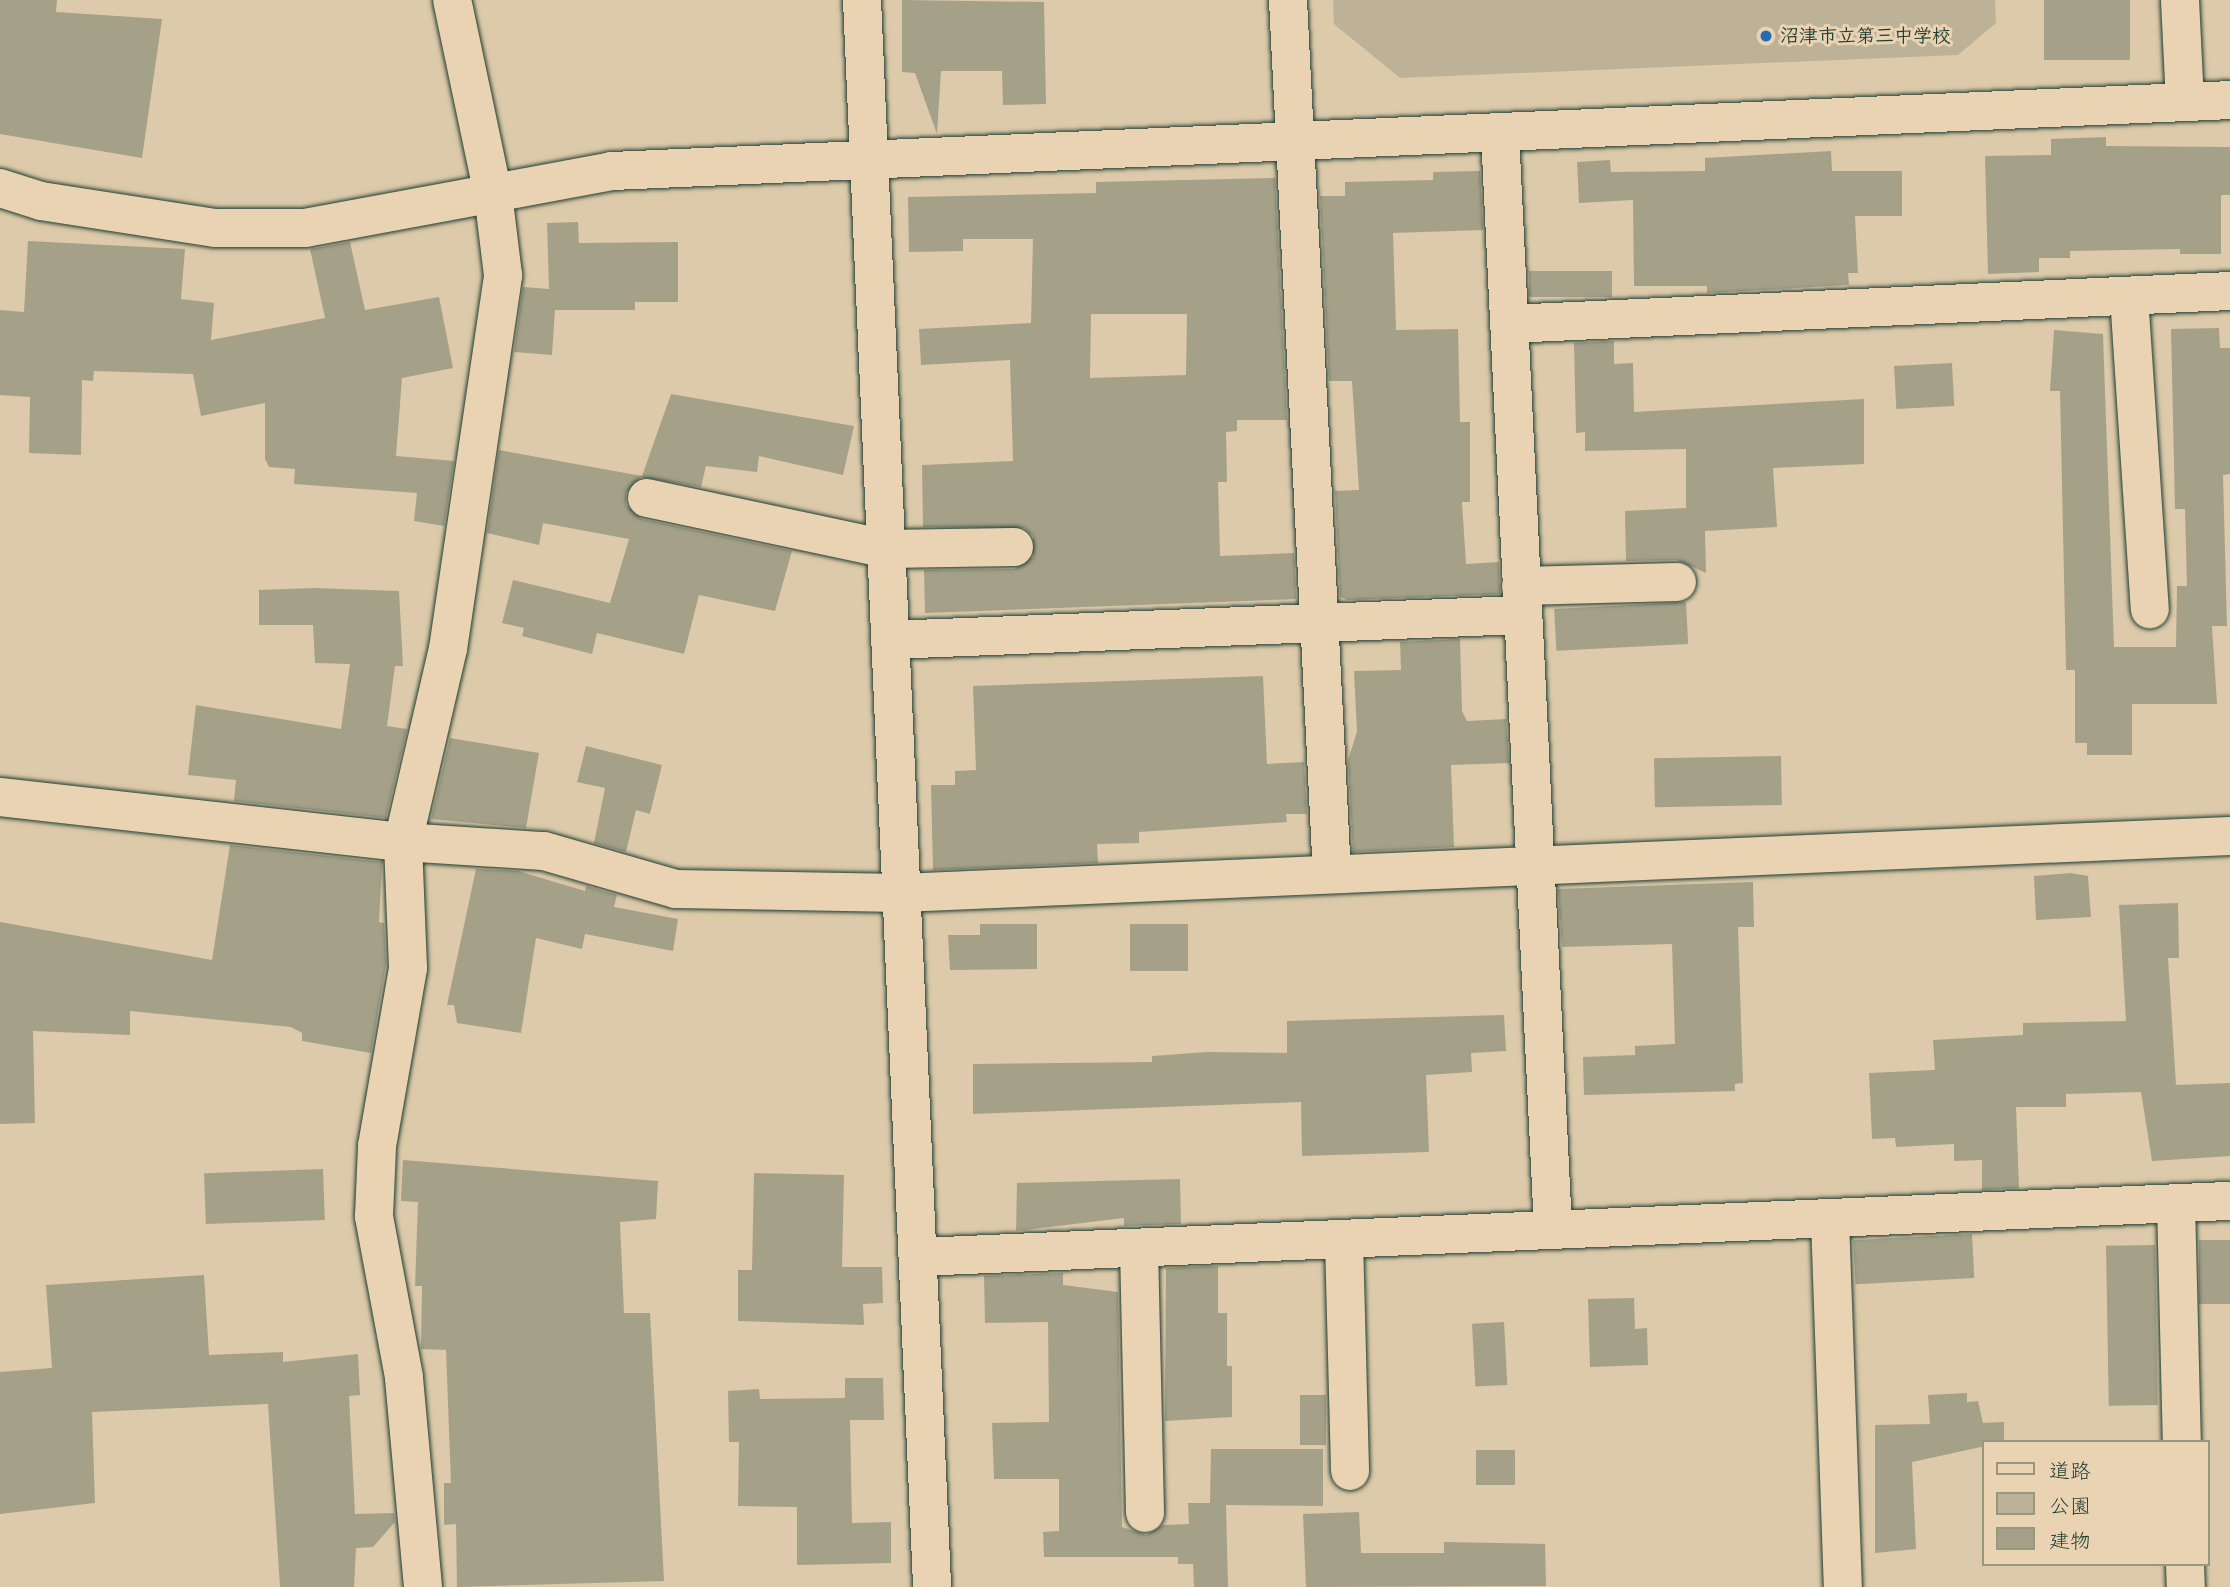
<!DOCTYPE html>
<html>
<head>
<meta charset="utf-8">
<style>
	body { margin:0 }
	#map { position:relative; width:2230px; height:1587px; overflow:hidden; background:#ddcaaa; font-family:Delius,"Klee One",sans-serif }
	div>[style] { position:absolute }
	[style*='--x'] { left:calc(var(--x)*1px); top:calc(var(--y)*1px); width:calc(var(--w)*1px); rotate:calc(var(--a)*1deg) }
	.green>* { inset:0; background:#bdb297 }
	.building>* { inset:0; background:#a5a188; transform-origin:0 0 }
	.roads { filter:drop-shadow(0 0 2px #1f3d34) drop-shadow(0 0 2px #1f3d34) }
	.minor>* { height:38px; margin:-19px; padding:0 19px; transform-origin:19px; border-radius:19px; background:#e9d3b2 }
	.dots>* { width:19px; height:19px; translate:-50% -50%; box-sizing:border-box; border:4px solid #e9d3b2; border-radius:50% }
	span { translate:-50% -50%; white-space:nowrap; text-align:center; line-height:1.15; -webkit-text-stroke:6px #e9d3b2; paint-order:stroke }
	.poi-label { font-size:19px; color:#1f3d34; font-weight:700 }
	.left { translate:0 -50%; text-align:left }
	.legend { position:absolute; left:1982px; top:1440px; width:228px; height:126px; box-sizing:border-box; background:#e9d3b2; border:2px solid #989780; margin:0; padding:9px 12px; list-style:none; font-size:21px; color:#1f3d34 }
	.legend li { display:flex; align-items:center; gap:14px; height:35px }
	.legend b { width:35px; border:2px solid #989780 }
</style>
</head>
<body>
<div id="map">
	<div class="green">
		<i style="clip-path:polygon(1333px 0,1995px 0,1996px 23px,1958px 55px,1400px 78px,1334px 24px)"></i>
	</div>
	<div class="building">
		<i style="clip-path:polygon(0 0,57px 0,56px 12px,162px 19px,142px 158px,0 134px)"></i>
		<i style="clip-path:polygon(902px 0,1044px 2px,1046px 104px,1003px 105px,1002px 71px,941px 71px,937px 134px,915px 73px,902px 72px)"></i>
		<i style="left:2044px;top:0;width:86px;height:60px"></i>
		<i style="clip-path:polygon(2106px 137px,2106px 146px,2230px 147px,2230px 195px,2221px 195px,2221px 254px,2180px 254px,2180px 249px,2070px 251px,2070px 258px,2039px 258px,2039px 272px,1988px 274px,1985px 156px,2051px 155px,2051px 139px)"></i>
		<i style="clip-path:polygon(1831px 151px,1832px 171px,1902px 171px,1902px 216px,1855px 216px,1858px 273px,1848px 273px,1849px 285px,1707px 293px,1707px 286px,1634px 286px,1633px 200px,1579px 203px,1577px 162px,1610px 160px,1611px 172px,1705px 171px,1705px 158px)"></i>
		<i style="clip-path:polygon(1480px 171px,1483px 230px,1393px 233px,1396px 330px,1458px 329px,1460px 422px,1470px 422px,1470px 502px,1462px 502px,1466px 564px,1499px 562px,1500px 594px,1348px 600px,1340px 597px,1335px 491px,1359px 490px,1352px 381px,1329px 381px,1320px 196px,1345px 196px,1345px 182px,1433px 180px,1433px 172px)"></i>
		<i style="clip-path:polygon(evenodd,1275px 178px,1287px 420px,1237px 420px,1237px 431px,1226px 432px,1227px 482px,1218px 482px,1220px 556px,1294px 553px,1296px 599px,925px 613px,924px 570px,1014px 569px,1033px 557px,1033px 536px,1024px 528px,923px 527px,922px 465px,1013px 461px,1010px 360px,921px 365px,919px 329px,1031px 323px,1033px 239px,963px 239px,963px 251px,909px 252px,908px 197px,1096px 193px,1096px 182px,1275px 178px,1091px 314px,1187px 314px,1186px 375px,1090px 378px,1091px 314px)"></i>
		<i style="clip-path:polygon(578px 222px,579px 243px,678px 242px,678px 302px,635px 302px,635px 310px,555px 310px,552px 355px,514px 352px,523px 287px,549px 289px,547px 223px)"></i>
		<i style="clip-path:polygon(28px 241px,185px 249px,181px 299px,214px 303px,211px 340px,325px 318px,310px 249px,350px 242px,365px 310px,439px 297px,453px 368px,402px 378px,396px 456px,454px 461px,444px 526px,414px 521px,417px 493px,294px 484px,295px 469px,269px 467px,265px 459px,265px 403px,201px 416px,193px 374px,94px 371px,93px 381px,82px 380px,81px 455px,29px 453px,30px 397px,0 395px,0 310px,24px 312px)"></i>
		<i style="left:1612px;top:271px;width:26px;height:83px;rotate:90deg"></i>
		<i style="clip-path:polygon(2219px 328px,2220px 348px,2230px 348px,2230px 474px,2223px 475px,2227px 626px,2212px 626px,2217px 704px,2132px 704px,2132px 755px,2087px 755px,2087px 743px,2075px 743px,2075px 670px,2066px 670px,2060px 391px,2050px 391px,2054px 330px,2103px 334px,2114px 647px,2176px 647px,2177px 586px,2187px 586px,2185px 509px,2175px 509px,2171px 329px)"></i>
		<i style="clip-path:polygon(1614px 341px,1614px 364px,1633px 363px,1634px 412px,1864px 399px,1864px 464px,1773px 468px,1777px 527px,1705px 531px,1706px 573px,1677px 560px,1626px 561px,1625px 511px,1686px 508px,1686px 449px,1585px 451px,1585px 432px,1576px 433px,1574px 343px)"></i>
		<i style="left:1952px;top:363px;width:43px;height:58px;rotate:87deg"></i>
		<i style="clip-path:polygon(671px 394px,854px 426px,843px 475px,759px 456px,757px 472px,706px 466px,701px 487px,641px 477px,626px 493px,626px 505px,642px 519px,792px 551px,775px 611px,699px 595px,684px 654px,597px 633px,592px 654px,522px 636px,524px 628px,502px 623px,513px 580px,610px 603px,629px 539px,543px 523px,539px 545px,487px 533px,499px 450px,642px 476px)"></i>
		<i style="clip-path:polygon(314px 588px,399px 591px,403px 666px,395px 666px,387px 726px,407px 729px,386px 818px,234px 801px,236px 780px,188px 775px,196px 705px,341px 729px,350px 664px,315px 663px,313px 625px,259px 625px,259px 590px)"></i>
		<i style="left:1686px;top:602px;width:42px;height:132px;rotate:87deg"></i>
		<i style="clip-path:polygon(1460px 639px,1462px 711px,1467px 721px,1506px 719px,1509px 763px,1451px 765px,1454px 847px,1353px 852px,1348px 760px,1357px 732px,1354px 671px,1401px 670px,1400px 642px)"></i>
		<i style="clip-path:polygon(1263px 676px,1267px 764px,1304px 762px,1307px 814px,1286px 814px,1287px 822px,1139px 832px,1139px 843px,1097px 844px,1098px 863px,933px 870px,931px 785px,955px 785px,955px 771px,976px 770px,973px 686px)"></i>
		<i style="clip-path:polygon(450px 738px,539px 753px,526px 828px,431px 819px)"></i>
		<i style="clip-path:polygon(586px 746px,662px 765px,650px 814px,636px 810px,626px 852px,594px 843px,605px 788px,577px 782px)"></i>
		<i style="left:1781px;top:756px;width:49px;height:127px;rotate:89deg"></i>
		<i style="clip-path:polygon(230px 845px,382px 862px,379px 922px,384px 923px,386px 964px,371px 1053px,302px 1041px,302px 1033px,291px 1027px,130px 1011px,130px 1035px,33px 1031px,35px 1123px,0 1124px,0 922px,212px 960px)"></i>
		<i style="clip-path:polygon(476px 869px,518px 871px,585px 891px,586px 886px,617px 895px,614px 907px,678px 919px,673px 951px,585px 934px,582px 949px,536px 938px,521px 1033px,457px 1023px,454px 1005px,447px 1005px)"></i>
		<i style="clip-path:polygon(2071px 873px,2088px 876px,2091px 917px,2036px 920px,2034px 876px)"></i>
		<i style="clip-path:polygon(1753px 882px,1754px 927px,1738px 927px,1743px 1083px,1735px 1084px,1735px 1091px,1584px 1095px,1583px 1057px,1635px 1055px,1635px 1046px,1675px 1044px,1672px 944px,1562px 947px,1558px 889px)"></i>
		<i style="clip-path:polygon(2178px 903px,2179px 958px,2168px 958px,2176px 1085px,2230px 1083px,2230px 1156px,2152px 1161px,2141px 1092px,2066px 1094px,2066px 1107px,2016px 1107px,2019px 1188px,1982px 1190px,1982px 1160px,1954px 1161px,1954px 1144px,1896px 1147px,1895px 1138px,1872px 1139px,1869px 1073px,1935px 1070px,1933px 1040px,2023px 1035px,2023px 1023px,2126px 1021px,2119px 905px)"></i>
		<i style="clip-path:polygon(980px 924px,1037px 924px,1037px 969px,950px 970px,948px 935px,980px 935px)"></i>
		<i style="left:1130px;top:924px;width:58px;height:47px"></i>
		<i style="clip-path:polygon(1504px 1015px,1506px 1051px,1471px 1053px,1472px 1072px,1426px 1075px,1429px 1152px,1302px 1156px,1301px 1102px,973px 1114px,973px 1064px,1152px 1062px,1152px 1056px,1208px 1052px,1287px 1053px,1287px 1021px)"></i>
		<i style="clip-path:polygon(403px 1160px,658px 1181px,656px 1219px,620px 1222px,624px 1313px,650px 1313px,664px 1581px,457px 1587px,456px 1524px,444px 1525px,444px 1483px,451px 1483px,446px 1350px,421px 1349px,422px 1286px,415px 1286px,418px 1202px,401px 1201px)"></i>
		<i style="left:323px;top:1169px;width:51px;height:119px;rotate:88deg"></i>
		<i style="clip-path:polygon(754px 1173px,844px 1175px,842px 1267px,882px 1267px,883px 1303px,863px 1304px,864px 1325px,738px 1321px,738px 1270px,752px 1270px)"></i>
		<i style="clip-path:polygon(1180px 1179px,1181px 1224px,1124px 1226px,1124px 1218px,1016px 1231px,1017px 1183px)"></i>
		<i style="left:1972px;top:1234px;width:44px;height:119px;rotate:87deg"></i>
		<i style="left:2230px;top:1240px;width:64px;height:31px;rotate:90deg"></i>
		<i style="left:2155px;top:1245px;width:160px;height:49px;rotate:89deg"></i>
		<i style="clip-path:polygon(1218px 1266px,1218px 1313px,1227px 1313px,1227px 1366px,1232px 1366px,1232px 1417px,1165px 1421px,1166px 1268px)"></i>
		<i style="clip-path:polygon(1063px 1273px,1063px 1285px,1118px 1292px,1122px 1527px,1146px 1535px,1163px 1525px,1189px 1524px,1188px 1503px,1210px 1503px,1211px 1449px,1323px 1449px,1323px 1506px,1226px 1505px,1228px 1587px,1194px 1587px,1193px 1564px,1178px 1564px,1178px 1557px,1044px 1557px,1043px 1532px,1059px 1531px,1059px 1479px,994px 1479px,992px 1423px,1049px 1422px,1048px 1322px,985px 1323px,984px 1276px)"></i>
		<i style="clip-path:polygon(204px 1275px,209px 1355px,283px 1352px,283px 1362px,358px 1354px,360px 1395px,349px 1396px,355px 1514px,394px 1513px,395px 1522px,373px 1547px,356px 1548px,354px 1587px,280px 1587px,268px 1404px,92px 1412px,95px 1503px,0 1514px,0 1372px,52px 1368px,46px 1285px)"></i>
		<i style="clip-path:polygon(1634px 1298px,1635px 1329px,1647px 1328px,1648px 1365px,1590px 1367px,1588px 1299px)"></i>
		<i style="left:1504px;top:1322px;width:63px;height:32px;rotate:87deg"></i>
		<i style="clip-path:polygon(845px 1378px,883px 1378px,884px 1420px,850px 1420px,852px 1523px,891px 1522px,891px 1563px,797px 1565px,797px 1507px,738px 1506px,739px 1442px,729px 1442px,728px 1391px,759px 1389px,760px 1399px,845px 1398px)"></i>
		<i style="clip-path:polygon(1967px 1393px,1967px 1402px,1978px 1401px,1983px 1423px,2004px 1422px,2004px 1442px,1912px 1462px,1916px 1549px,1875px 1553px,1875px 1425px,1930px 1424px,1928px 1395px)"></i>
		<i style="left:1300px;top:1395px;width:26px;height:50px"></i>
		<i style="left:1476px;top:1450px;width:39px;height:35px"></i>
		<i style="clip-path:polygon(1359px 1512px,1361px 1553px,1444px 1553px,1444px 1542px,1545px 1544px,1546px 1586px,1306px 1587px,1303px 1514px)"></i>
	</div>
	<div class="roads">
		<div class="minor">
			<i style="--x:862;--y:0;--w:1589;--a:87.47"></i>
			<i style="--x:1288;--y:0;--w:875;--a:87.12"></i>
			<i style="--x:2180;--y:0;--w:102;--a:87.2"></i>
			<i style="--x:1500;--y:133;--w:1097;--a:87.23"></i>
			<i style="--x:0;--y:188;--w:43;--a:17.6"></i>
			<i style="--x:41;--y:201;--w:176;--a:8.8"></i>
			<i style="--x:215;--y:228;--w:90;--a:0"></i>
			<i style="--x:305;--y:228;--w:312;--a:-10.5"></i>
			<i style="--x:612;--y:171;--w:1620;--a:-2.51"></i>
			<i style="--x:2129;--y:296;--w:314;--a:86.2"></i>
			<i style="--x:1509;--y:324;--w:722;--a:-2.62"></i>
			<i style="--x:647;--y:498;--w:244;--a:12"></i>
			<i style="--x:886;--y:549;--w:128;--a:-0.9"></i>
			<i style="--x:1521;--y:586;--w:156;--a:-1.5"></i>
			<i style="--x:890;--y:640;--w:632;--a:-2.27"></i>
			<i style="--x:0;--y:797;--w:406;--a:6.4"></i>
			<i style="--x:403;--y:842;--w:141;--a:3.7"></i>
			<i style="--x:544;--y:851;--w:137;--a:16.1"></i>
			<i style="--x:676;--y:889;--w:225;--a:1"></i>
			<i style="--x:901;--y:893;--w:1330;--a:-2.46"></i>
			<i style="--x:2176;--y:1203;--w:239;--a:88.6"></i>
			<i style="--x:1830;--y:1219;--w:368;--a:88"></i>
			<i style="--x:1344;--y:1240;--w:231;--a:88.5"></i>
			<i style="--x:1139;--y:1248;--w:265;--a:88.7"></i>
			<i style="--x:919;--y:1257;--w:1312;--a:-2.45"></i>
			<i style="--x:2185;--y:1564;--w:23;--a:88"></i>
			<i style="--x:423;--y:1587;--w:211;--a:-95.2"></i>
			<i style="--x:404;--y:1377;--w:164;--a:-100.6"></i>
			<i style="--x:374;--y:1216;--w:70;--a:-87.5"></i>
			<i style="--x:377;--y:1146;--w:181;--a:-80.1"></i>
			<i style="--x:408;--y:968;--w:126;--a:-92.3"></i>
			<i style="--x:403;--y:842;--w:198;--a:-76.9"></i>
			<i style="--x:448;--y:649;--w:378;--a:-81.6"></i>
			<i style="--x:503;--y:275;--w:82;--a:-97"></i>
			<i style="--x:493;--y:194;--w:198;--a:-101.9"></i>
		</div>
	</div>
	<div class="dots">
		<i style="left:1766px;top:36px;background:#1f6fb2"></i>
	</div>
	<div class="poi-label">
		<span class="left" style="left:1780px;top:36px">沼津市立第三中学校</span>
	</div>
	<ul class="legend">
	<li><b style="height:9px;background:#e9d3b2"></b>道路</li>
	<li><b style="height:19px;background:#bdb297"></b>公園</li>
	<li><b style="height:19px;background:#a5a188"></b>建物</li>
	</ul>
</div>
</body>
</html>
